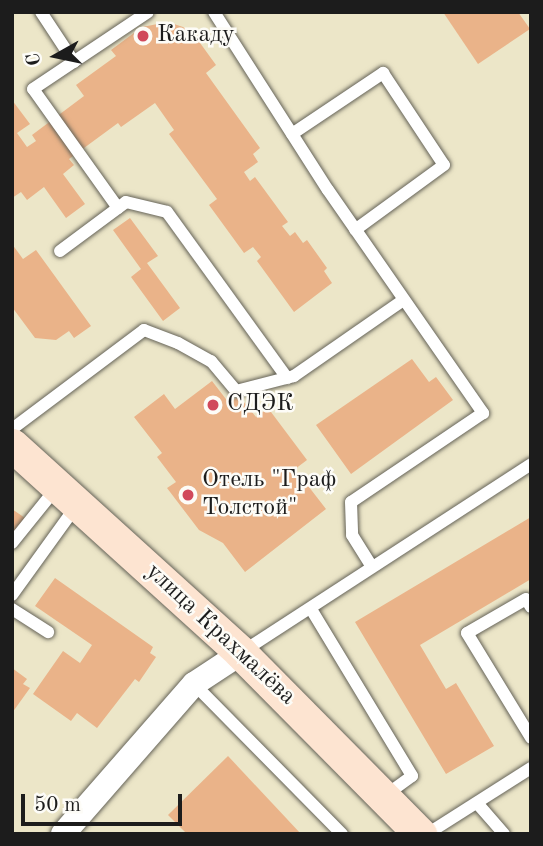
<!DOCTYPE html>
<html>
<head>
<meta charset="utf-8">
<style>
	body { margin:0 }
	#map { position:relative; width:543px; height:846px; overflow:hidden; background:#ece6c8; font-family:"Old Standard TT",serif }
	div>[style] { position:absolute }
	[style*='--x'] { left:calc(var(--x)*1px); top:calc(var(--y)*1px); width:calc(var(--w)*1px); rotate:calc(var(--a)*1deg) }
	.building>* { inset:0; background:#eab389 }
	.roads { filter:drop-shadow(0 0 2px #656358) drop-shadow(0 0 2px #656358) }
	.lane>* { height:12px; margin:-6px; padding:0 6px; transform-origin:6px; border-radius:6px; background:#fff }
	.street>* { height:24px; margin:-12px; padding:0 12px; transform-origin:12px; border-radius:12px; background:#fff }
	.secondary>* { height:33px; margin:-16.5px; padding:0 16.5px; transform-origin:16.5px; border-radius:16.5px; background:#fde4d1 }
	.dots>* { width:19px; height:19px; translate:-50% -50%; box-sizing:border-box; border:4px solid #fdfcf7; border-radius:50% }
	span { translate:-50% -50%; white-space:nowrap; text-align:center; line-height:1.15; -webkit-text-stroke:5px #fdfcf7; paint-order:stroke }
	.poi-label { font-size:24px; color:#1c1c1c }
	.left { translate:0 -50%; text-align:left }
	.street-label { font-size:24px; color:#1c1c1c }
	.frame { position:absolute; inset:0; border:14px solid #1c1c1c; pointer-events:none }
	.north { position:absolute; left:21px; top:21px; width:70px; height:70px; -webkit-text-stroke:5px #fdfcf7; paint-order:stroke; rotate:261deg; font-size:19px; font-weight:700; line-height:28px; text-align:center; color:#1c1c1c }
	.north::after { content:''; display:block; margin:auto; width:24px; height:32px; background:#1c1c1c; clip-path:polygon(50% 0,100% 100%,50% 72%,0 100%) }
	.scale { position:absolute; left:21px; top:794px; width:161px; height:32px; box-sizing:border-box; border:4px solid #1c1c1c; border-top:0; padding-left:9px; font-size:21px; line-height:24px; white-space:nowrap; color:#1c1c1c; -webkit-text-stroke:5px #fdfcf7; paint-order:stroke }
</style>
</head>
<body>
<div id="map">
	<div class="building">
		<i style="clip-path:polygon(443px 12px,518px 12px,530px 29px,478px 64px)"></i>
		<i style="clip-path:polygon(168px 22px,183px 27px,195px 36px,216px 65px,206px 73px,260px 148px,253px 154px,258px 162px,244px 172px,250px 181px,255px 177px,288px 222px,282px 226px,290px 236px,295px 232px,303px 243px,307px 240px,327px 268px,324px 271px,332px 283px,294px 312px,257px 261px,261px 257px,253px 247px,244px 253px,209px 205px,217px 199px,169px 134px,174px 130px,155px 103px,121px 127px,118px 123px,69px 159px,74px 165px,63px 174px,85px 204px,66px 218px,44px 187px,27px 200px,21px 192px,12px 198px,12px 100px,30px 124px,17px 133px,27px 147px,36px 141px,32px 135px,84px 96px,76px 85px,116px 56px,111px 50px,142px 27px)"></i>
		<i style="clip-path:polygon(130px 218px,158px 256px,147px 263px,180px 308px,163px 321px,131px 277px,141px 269px,113px 230px)"></i>
		<i style="clip-path:polygon(12px 244px,23px 259px,36px 250px,91px 326px,74px 338px,69px 331px,56px 340px,35px 338px,12px 307px)"></i>
		<i style="clip-path:polygon(412px 359px,429px 382px,436px 377px,453px 400px,351px 474px,316px 425px)"></i>
		<i style="clip-path:polygon(212px 381px,229px 403px,239px 396px,256px 417px,268px 408px,307px 460px,295px 469px,326px 509px,245px 572px,223px 543px,199px 530px,167px 488px,176px 482px,157px 457px,162px 453px,134px 417px,164px 394px,175px 409px)"></i>
		<i style="clip-path:polygon(12px 509px,25px 518px,12px 536px)"></i>
		<i style="clip-path:polygon(531px 517px,531px 579px,420px 645px,446px 689px,456px 683px,494px 746px,446px 774px,355px 622px)"></i>
		<i style="clip-path:polygon(55px 578px,153px 647px,150px 653px,156px 657px,139px 682px,135px 679px,97px 728px,77px 713px,71px 721px,33px 694px,63px 651px,80px 663px,92px 645px,35px 606px)"></i>
		<i style="clip-path:polygon(12px 668px,27px 679px,23px 684px,30px 688px,12px 713px)"></i>
		<i style="clip-path:polygon(228px 756px,301px 834px,187px 834px,168px 815px)"></i>
	</div>
	<div class="roads">
		<div class="lane">
			<i style="--x:41;--y:12;--w:60;--a:56.6"></i>
			<i style="--x:214;--y:12;--w:211;--a:57.4"></i>
			<i style="--x:328;--y:190;--w:272;--a:55.2"></i>
			<i style="--x:483;--y:413;--w:159;--a:146"></i>
			<i style="--x:351;--y:502;--w:33;--a:88"></i>
			<i style="--x:352;--y:535;--w:36;--a:58"></i>
			<i style="--x:292;--y:134;--w:110;--a:-33.8"></i>
			<i style="--x:383;--y:73;--w:110;--a:56.5"></i>
			<i style="--x:444;--y:165;--w:110;--a:143.9"></i>
			<i style="--x:118;--y:208;--w:146;--a:-125.5"></i>
			<i style="--x:33;--y:89;--w:138;--a:-33.8"></i>
			<i style="--x:60;--y:251;--w:82;--a:-36.6"></i>
			<i style="--x:126;--y:202;--w:42;--a:13.7"></i>
			<i style="--x:167;--y:212;--w:205;--a:54.1"></i>
			<i style="--x:12;--y:429;--w:165;--a:-36.9"></i>
			<i style="--x:144;--y:330;--w:36;--a:21"></i>
			<i style="--x:178;--y:343;--w:38;--a:29"></i>
			<i style="--x:211;--y:361;--w:39;--a:50"></i>
			<i style="--x:236;--y:391;--w:60;--a:-14.5"></i>
			<i style="--x:294;--y:376;--w:131;--a:-34.8"></i>
			<i style="--x:12;--y:543;--w:72;--a:-51.2"></i>
			<i style="--x:12;--y:595;--w:111;--a:-54.2"></i>
			<i style="--x:531;--y:607;--w:9;--a:-122"></i>
			<i style="--x:526;--y:599;--w:68;--a:150"></i>
			<i style="--x:467;--y:633;--w:123;--a:58.6"></i>
			<i style="--x:12;--y:609;--w:43;--a:32.6"></i>
			<i style="--x:311;--y:609;--w:195;--a:58.8"></i>
			<i style="--x:412;--y:776;--w:34;--a:144"></i>
			<i style="--x:242;--y:652;--w:345;--a:-33"></i>
			<i style="--x:194;--y:684;--w:211;--a:45.4"></i>
			<i style="--x:477;--y:803;--w:41;--a:48.9"></i>
			<i style="--x:427;--y:834;--w:123;--a:-32.4"></i>
		</div>
		<div class="street">
			<i style="--x:63;--y:834;--w:199;--a:-48.9"></i>
			<i style="--x:194;--y:684;--w:56;--a:-33.4"></i>
		</div>
		<div class="secondary">
			<i style="--x:12;--y:445;--w:309;--a:42.2"></i>
			<i style="--x:241;--y:653;--w:255;--a:45.3"></i>
		</div>
	</div>
	<div class="dots">
		<i style="left:143px;top:36px;background:#d1495b"></i>
		<i style="left:213px;top:405px;background:#d1495b"></i>
		<i style="left:188px;top:495px;background:#d1495b"></i>
	</div>
	<div class="poi-label">
		<span class="left" style="left:157px;top:36px">Какаду</span>
		<span class="left" style="left:227px;top:405px">СДЭК</span>
		<span class="left" style="left:202px;top:495px">Отель "Граф<br>Толстой"</span>
	</div>
	<div class="street-label">
		<span style="left:220px;top:635px;rotate:43deg">улица Крахмалёва</span>
	</div>
	<div class="frame"></div>
	<div class="north">С</div>
	<div class="scale">50 m</div>
</div>
</body>
</html>
